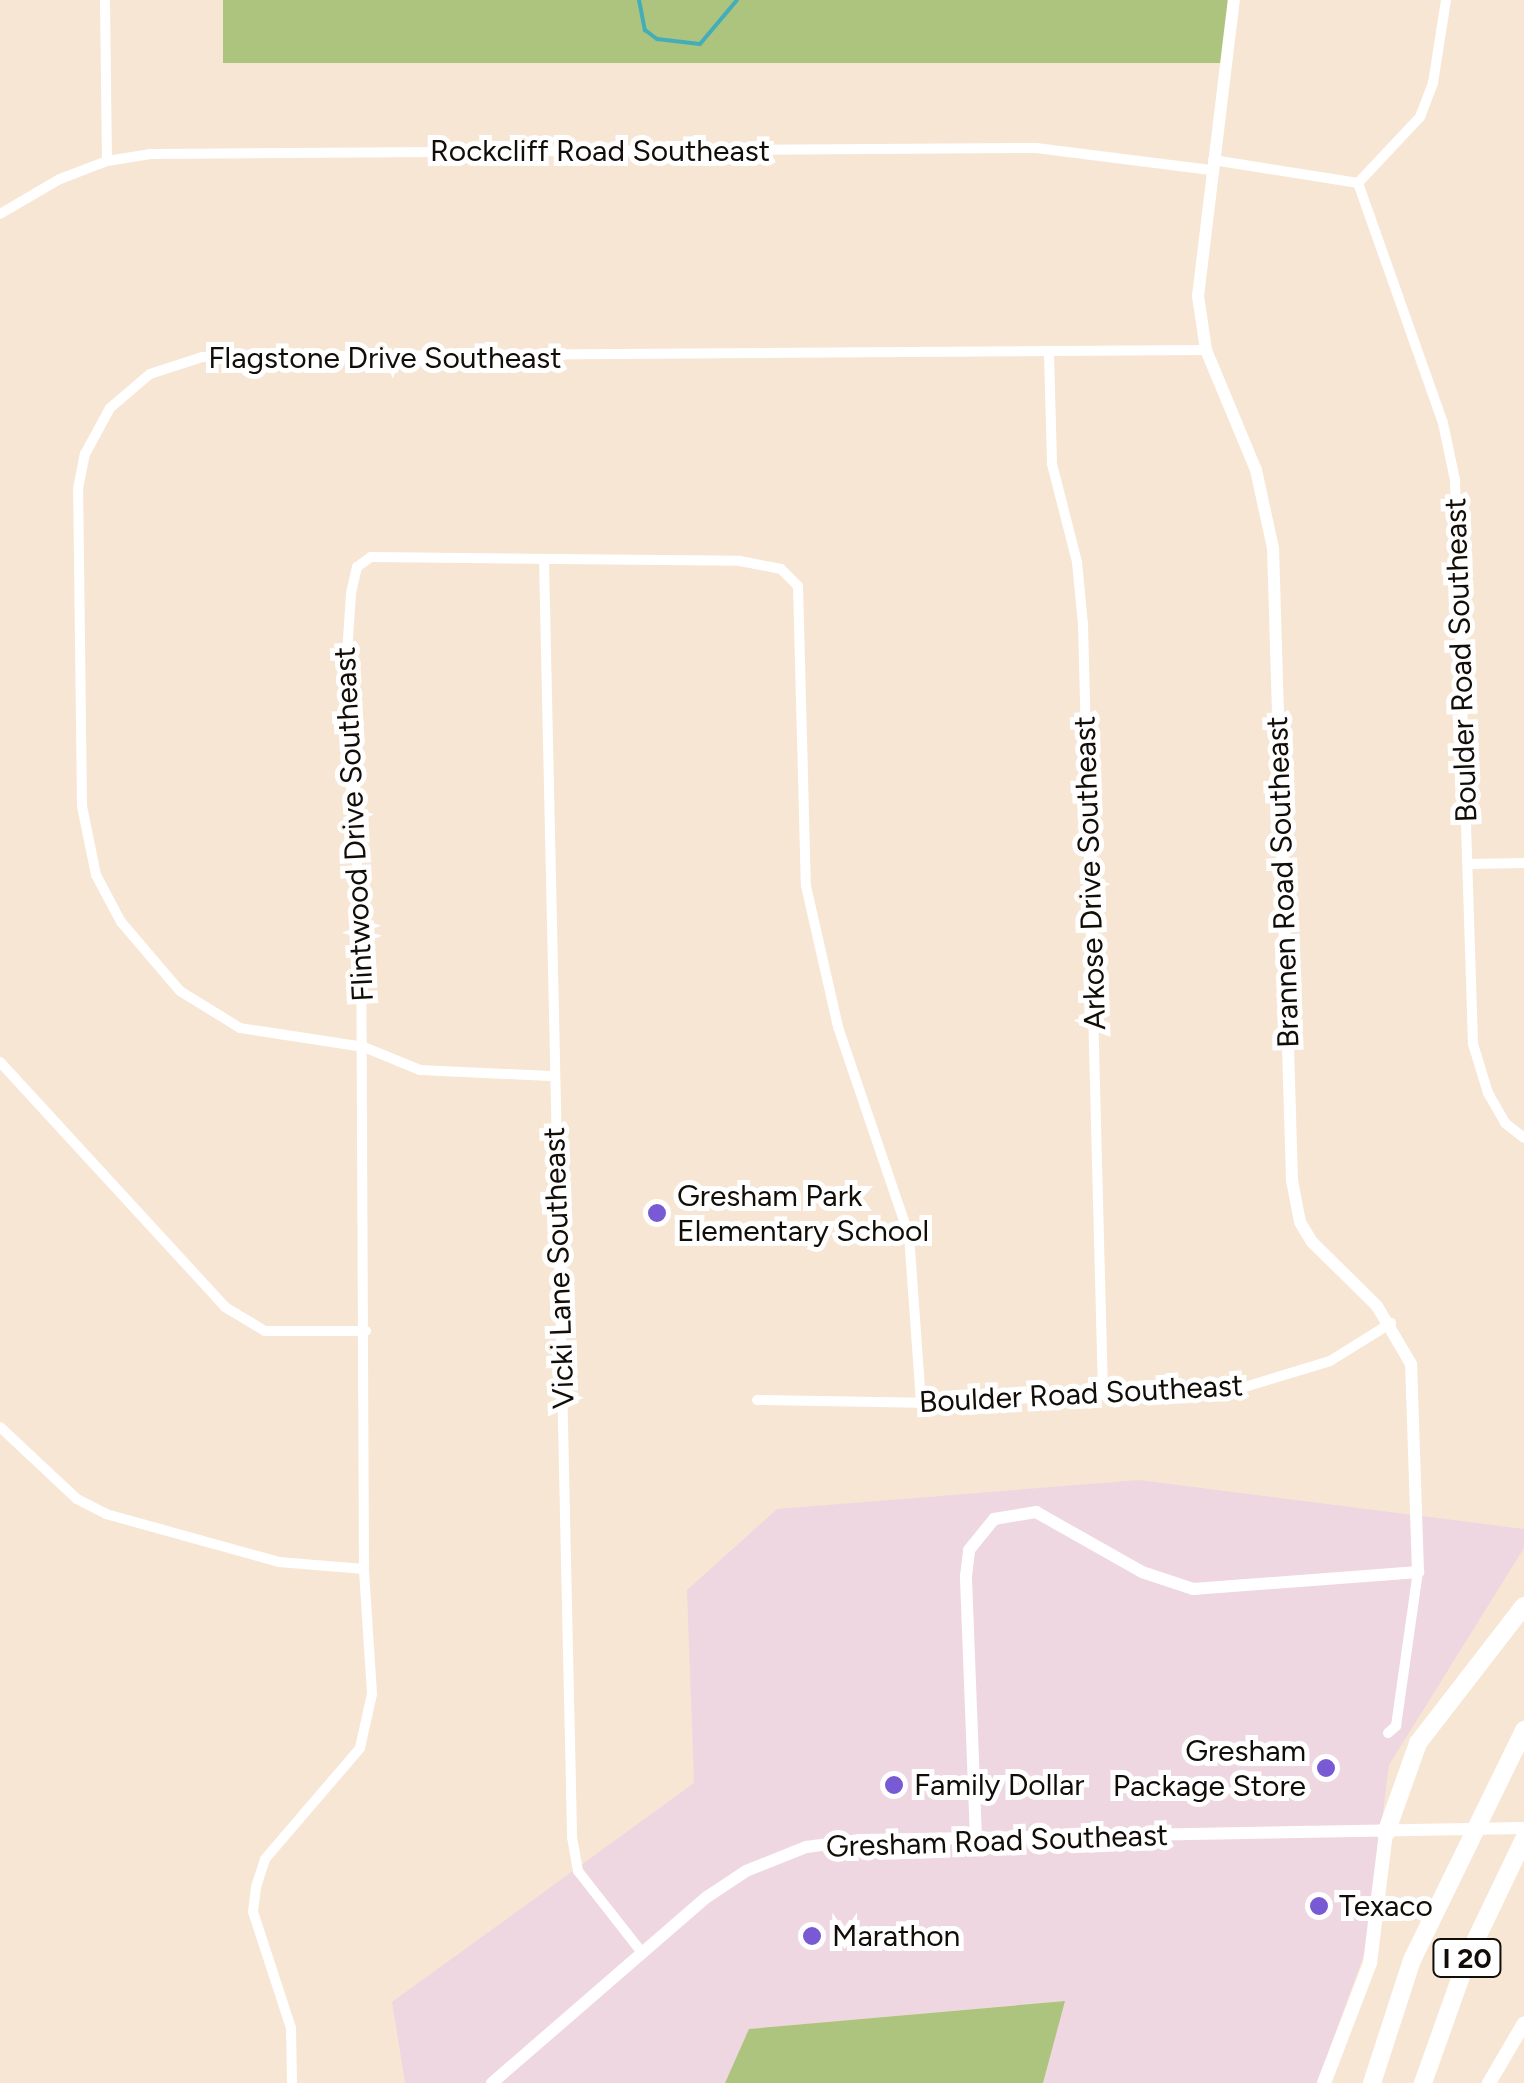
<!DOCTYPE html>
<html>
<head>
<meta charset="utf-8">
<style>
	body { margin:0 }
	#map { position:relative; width:1524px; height:2083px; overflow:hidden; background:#f7e6d4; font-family:Figtree,sans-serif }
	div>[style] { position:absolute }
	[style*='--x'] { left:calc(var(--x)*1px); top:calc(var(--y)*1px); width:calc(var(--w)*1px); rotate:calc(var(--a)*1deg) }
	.commercial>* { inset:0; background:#efd7e2 }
	.green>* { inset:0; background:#adc47e; transform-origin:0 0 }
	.stream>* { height:4px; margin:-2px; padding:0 2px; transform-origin:2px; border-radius:2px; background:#43adb9 }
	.minor>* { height:10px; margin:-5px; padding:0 5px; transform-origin:5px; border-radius:5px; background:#fff }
	.tertiary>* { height:12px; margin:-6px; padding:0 6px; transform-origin:6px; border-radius:6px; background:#fff }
	.secondary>* { height:14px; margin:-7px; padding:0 7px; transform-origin:7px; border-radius:7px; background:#fff }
	.motorway>* { height:18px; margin:-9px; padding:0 9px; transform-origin:9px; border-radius:9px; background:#fff }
	.dots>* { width:28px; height:28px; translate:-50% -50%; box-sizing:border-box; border:5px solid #fff; border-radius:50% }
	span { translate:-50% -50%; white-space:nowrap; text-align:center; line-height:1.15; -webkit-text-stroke:10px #fff; paint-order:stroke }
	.shield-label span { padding:2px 8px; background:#fff; border:2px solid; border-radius:8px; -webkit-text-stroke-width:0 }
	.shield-label { font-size:28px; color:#120d07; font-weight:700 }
	.street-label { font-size:30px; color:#120d07 }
	.poi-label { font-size:30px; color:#120d07 }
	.left { translate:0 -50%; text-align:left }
	.right { translate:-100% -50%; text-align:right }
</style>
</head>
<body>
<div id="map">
	<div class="commercial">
		<i style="clip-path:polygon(1139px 1480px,1524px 1529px,1524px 1548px,1389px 1765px,1365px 1952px,1317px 2083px,1043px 2083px,1064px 2001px,750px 2029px,725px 2083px,405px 2083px,392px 2002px,694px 1783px,687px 1590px,777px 1509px)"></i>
	</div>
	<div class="green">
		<i style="left:223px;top:0;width:1008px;height:63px"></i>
		<i style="clip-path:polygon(1065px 2001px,1043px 2083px,725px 2083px,749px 2029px)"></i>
	</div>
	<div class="stream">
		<i style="--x:639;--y:0;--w:31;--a:79"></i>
		<i style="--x:645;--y:30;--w:15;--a:37"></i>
		<i style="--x:657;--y:39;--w:43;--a:6.6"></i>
		<i style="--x:700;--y:44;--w:57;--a:-49.9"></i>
	</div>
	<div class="minor">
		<i style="--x:105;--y:0;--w:161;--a:89.3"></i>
		<i style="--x:1213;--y:160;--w:147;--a:9"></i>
		<i style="--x:1358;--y:183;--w:255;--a:70.5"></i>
		<i style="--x:1443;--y:423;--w:58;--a:78.1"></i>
		<i style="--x:1455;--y:480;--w:564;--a:88.17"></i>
		<i style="--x:1473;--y:1044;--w:51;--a:73"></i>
		<i style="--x:1488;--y:1093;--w:34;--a:60"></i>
		<i style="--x:1505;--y:1123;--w:24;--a:38"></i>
		<i style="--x:1358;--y:183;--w:91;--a:-46.8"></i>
		<i style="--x:1420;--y:117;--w:36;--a:-69"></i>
		<i style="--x:1433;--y:83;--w:84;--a:-81.1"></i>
		<i style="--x:0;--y:214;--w:69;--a:-30.3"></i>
		<i style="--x:60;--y:179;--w:50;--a:-21"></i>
		<i style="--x:107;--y:161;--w:44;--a:-9.2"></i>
		<i style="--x:150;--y:154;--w:886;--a:-0.39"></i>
		<i style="--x:1036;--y:148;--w:176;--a:7.2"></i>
		<i style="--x:1049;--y:355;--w:109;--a:88.4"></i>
		<i style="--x:1052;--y:464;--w:101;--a:75.7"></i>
		<i style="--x:1077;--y:562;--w:62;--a:84.5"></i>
		<i style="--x:1083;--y:624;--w:771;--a:88.51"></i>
		<i style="--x:544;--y:560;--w:1277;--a:88.74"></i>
		<i style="--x:572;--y:1837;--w:35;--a:80"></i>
		<i style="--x:578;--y:1871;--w:105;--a:51.9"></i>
		<i style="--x:1468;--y:864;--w:56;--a:-1"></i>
		<i style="--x:0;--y:1062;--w:333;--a:47.4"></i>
		<i style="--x:225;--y:1307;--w:47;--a:31"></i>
		<i style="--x:265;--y:1331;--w:101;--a:0"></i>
		<i style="--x:551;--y:1076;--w:131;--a:-177.4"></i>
		<i style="--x:420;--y:1070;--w:61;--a:-157.7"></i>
		<i style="--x:364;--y:1047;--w:125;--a:-171.3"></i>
		<i style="--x:240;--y:1028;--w:70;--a:-148.3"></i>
		<i style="--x:180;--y:991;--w:91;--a:-130.5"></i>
		<i style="--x:121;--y:922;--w:53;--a:-118"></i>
		<i style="--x:96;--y:875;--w:70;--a:-101.5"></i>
		<i style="--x:82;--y:806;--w:317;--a:-90.7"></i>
		<i style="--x:78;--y:489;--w:36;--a:-79"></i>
		<i style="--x:85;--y:454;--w:52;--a:-61.5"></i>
		<i style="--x:110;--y:408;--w:52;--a:-40.4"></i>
		<i style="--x:150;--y:374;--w:55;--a:-18.1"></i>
		<i style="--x:202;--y:357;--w:1004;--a:-0.4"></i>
		<i style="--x:757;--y:1400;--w:164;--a:1"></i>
		<i style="--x:921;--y:1403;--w:317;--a:-2.5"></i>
		<i style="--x:1238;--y:1389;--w:96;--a:-16.9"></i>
		<i style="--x:1330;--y:1361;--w:72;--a:-31.9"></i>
		<i style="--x:0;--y:1427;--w:105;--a:43.1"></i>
		<i style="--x:77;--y:1499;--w:33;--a:27"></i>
		<i style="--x:106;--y:1514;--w:180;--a:15.5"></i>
		<i style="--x:279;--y:1562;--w:85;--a:4.7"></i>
		<i style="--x:1388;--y:1733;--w:11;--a:-41"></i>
		<i style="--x:1396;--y:1726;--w:156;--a:-81.9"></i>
		<i style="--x:292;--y:2083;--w:55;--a:-91"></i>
		<i style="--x:291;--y:2028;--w:122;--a:-108.1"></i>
		<i style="--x:253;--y:1912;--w:25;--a:-83"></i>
		<i style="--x:256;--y:1887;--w:29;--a:-72"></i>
		<i style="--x:265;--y:1859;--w:146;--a:-49.4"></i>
		<i style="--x:360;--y:1748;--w:55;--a:-77.5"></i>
		<i style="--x:372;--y:1694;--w:125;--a:-93.7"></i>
		<i style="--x:364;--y:1569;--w:655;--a:-90.26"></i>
		<i style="--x:361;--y:914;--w:218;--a:-94.5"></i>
		<i style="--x:344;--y:697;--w:104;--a:-86.1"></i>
		<i style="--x:351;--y:593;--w:27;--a:-77"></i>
		<i style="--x:357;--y:567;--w:17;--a:-36"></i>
		<i style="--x:371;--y:557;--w:369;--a:0.6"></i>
		<i style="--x:740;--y:561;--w:42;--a:11"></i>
		<i style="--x:781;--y:569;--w:24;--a:45"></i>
		<i style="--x:798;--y:586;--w:300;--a:88.5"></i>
		<i style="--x:806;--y:886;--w:145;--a:77.2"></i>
		<i style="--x:838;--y:1027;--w:220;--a:71.2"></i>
		<i style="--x:909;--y:1235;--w:168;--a:85.9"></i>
	</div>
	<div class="tertiary">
		<i style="--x:976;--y:1839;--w:263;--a:-92.2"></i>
		<i style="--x:966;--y:1576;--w:26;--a:-83"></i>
		<i style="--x:969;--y:1550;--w:40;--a:-51"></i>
		<i style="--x:994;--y:1519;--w:43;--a:-9.5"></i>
		<i style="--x:1036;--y:1512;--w:122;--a:29.5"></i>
		<i style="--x:1142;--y:1572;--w:54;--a:18.4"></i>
		<i style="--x:1193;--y:1589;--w:226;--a:-4.3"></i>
		<i style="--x:1418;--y:1572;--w:208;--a:-91.9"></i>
		<i style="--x:1411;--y:1364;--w:67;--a:-120.4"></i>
		<i style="--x:1377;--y:1306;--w:91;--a:-135.4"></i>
		<i style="--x:1312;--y:1242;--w:23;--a:-121"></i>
		<i style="--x:1300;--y:1222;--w:43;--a:-100.8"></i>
		<i style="--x:1292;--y:1180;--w:632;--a:-91.72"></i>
		<i style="--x:1273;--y:548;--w:80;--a:-102.3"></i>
		<i style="--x:1256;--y:470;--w:130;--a:-112.6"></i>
		<i style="--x:1206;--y:350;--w:55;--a:-98.4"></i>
		<i style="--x:1198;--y:296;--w:298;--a:-83.1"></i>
		<i style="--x:492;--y:2083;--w:284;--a:-40.9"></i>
		<i style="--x:707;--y:1897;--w:47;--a:-33.7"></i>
		<i style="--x:746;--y:1871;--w:65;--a:-21.8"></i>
		<i style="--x:806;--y:1847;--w:53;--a:-7.5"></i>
		<i style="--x:859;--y:1840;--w:665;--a:-1.03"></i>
	</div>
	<div class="secondary">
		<i style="--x:1324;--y:2083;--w:129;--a:-69"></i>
		<i style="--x:1370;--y:1963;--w:131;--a:-83"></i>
		<i style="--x:1489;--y:2083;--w:69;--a:-59.7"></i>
	</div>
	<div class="motorway">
		<i style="--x:1386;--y:1833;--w:96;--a:-70.4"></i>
		<i style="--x:1418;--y:1743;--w:173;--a:-52.3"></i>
		<i style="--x:1372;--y:2083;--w:129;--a:-72"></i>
		<i style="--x:1412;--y:1960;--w:256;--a:-64"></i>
		<i style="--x:1423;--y:2083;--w:137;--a:-70.4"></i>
		<i style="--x:1469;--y:1954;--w:127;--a:-64.4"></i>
	</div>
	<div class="dots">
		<i style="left:657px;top:1213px;background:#785ad4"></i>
		<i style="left:1326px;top:1768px;background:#785ad4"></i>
		<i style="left:894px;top:1785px;background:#785ad4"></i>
		<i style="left:1319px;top:1906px;background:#785ad4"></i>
		<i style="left:812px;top:1936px;background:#785ad4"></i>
	</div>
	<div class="shield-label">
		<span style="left:1467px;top:1958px">I 20</span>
	</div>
	<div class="street-label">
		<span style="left:600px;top:151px">Rockcliff Road Southeast</span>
		<span style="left:385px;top:358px">Flagstone Drive Southeast</span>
		<span style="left:1461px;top:660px;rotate:-92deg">Boulder Road Southeast</span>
		<span style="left:354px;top:824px;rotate:-93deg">Flintwood Drive Southeast</span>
		<span style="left:1090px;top:873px;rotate:-92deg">Arkose Drive Southeast</span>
		<span style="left:1283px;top:882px;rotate:-92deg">Brannen Road Southeast</span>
		<span style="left:559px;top:1268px;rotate:-92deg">Vicki Lane Southeast</span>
		<span style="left:1081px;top:1394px;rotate:-3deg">Boulder Road Southeast</span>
		<span style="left:997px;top:1841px;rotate:-2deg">Gresham Road Southeast</span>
	</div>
	<div class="poi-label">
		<span class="left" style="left:677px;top:1213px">Gresham Park<br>Elementary School</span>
		<span class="right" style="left:1306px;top:1768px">Gresham<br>Package Store</span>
		<span class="left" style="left:914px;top:1785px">Family Dollar</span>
		<span class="left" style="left:1339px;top:1906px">Texaco</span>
		<span class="left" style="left:832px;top:1936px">Marathon</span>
	</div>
</div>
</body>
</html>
